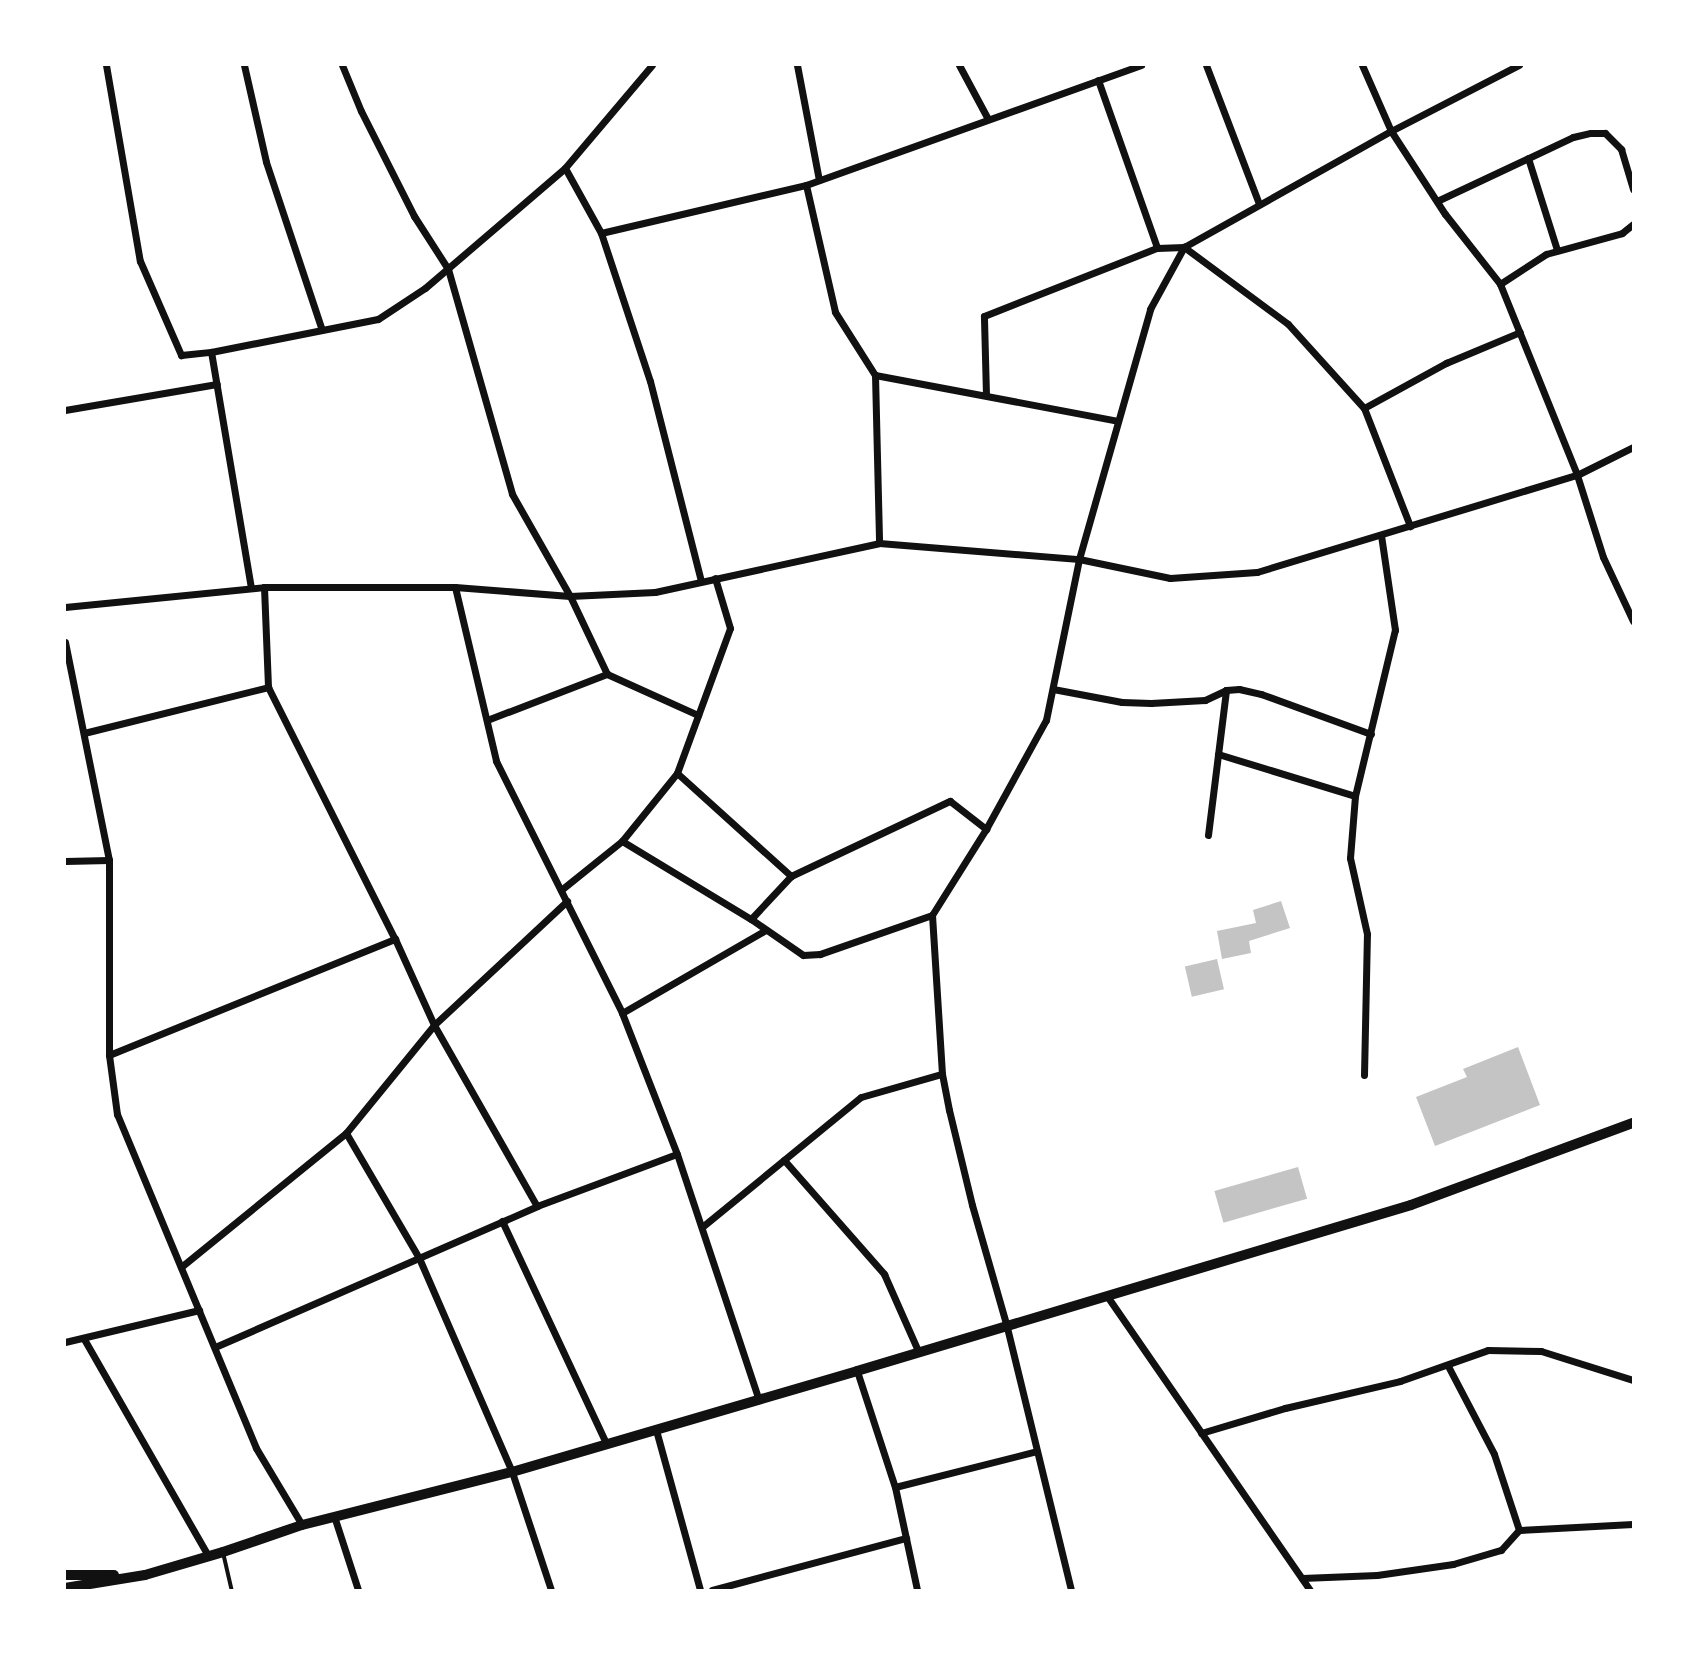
<!DOCTYPE html>
<html>
<head>
<meta charset="utf-8">
<style>
	body { margin:0 }
	#map { position:relative; width:1698px; height:1655px; overflow:hidden; background:#fff; font-family:"PT Sans Narrow",sans-serif }
	div>[style] { position:absolute }
	[style*='--x'] { left:calc(var(--x)*1px); top:calc(var(--y)*1px); width:calc(var(--w)*1px); rotate:calc(var(--a)*1deg) }
	.building>* { inset:0; background:#c4c4c4; transform-origin:0 0 }
	.service>* { height:3.5px; margin:-1.75px; padding:0 1.75px; transform-origin:1.75px; border-radius:1.75px; background:#111 }
	.minor>* { height:7px; margin:-3.5px; padding:0 3.5px; transform-origin:3.5px; border-radius:3.5px; background:#111 }
	.secondary>* { height:10px; margin:-5px; padding:0 5px; transform-origin:5px; border-radius:5px; background:#111 }
	span { translate:-50% -50%; white-space:nowrap; text-align:center; line-height:1.15; -webkit-text-stroke:5px #fff; paint-order:stroke }
	.frame { position:absolute; inset:0; border:66px solid #fff; pointer-events:none }
</style>
</head>
<body>
<div id="map">
	<div class="building">
		<i style="clip-path:polygon(1281px 901px,1290px 928px,1249px 941px,1251px 953px,1222px 959px,1217px 931px,1256px 923px,1253px 910px)"></i>
		<i style="left:1217px;top:959px;width:31px;height:33px;rotate:77deg"></i>
		<i style="clip-path:polygon(1518px 1047px,1540px 1105px,1435px 1146px,1416px 1097px,1467px 1077px,1463px 1069px)"></i>
		<i style="left:1298px;top:1167px;width:33px;height:87px;rotate:74deg"></i>
	</div>
	<div class="service">
		<i style="--x:224;--y:1555;--w:36;--a:77"></i>
	</div>
	<div class="minor">
		<i style="--x:106;--y:65;--w:199;--a:80.2"></i>
		<i style="--x:140;--y:261;--w:103;--a:66.4"></i>
		<i style="--x:181;--y:355;--w:30;--a:-6"></i>
		<i style="--x:244;--y:65;--w:99;--a:77.2"></i>
		<i style="--x:266;--y:162;--w:177;--a:71.6"></i>
		<i style="--x:342;--y:65;--w:50;--a:67.6"></i>
		<i style="--x:361;--y:111;--w:118;--a:63.2"></i>
		<i style="--x:414;--y:216;--w:63;--a:57.3"></i>
		<i style="--x:448;--y:269;--w:234;--a:74.1"></i>
		<i style="--x:512;--y:494;--w:117;--a:60.4"></i>
		<i style="--x:570;--y:596;--w:86;--a:64.6"></i>
		<i style="--x:607;--y:674;--w:100;--a:24.3"></i>
		<i style="--x:652;--y:65;--w:135;--a:130.2"></i>
		<i style="--x:565;--y:168;--w:74;--a:61"></i>
		<i style="--x:601;--y:233;--w:156;--a:71.7"></i>
		<i style="--x:650;--y:381;--w:206;--a:75.7"></i>
		<i style="--x:797;--y:65;--w:117;--a:79.2"></i>
		<i style="--x:959;--y:65;--w:61;--a:61.8"></i>
		<i style="--x:1206;--y:65;--w:149;--a:69.1"></i>
		<i style="--x:1362;--y:65;--w:72;--a:66.3"></i>
		<i style="--x:1391;--y:131;--w:99;--a:57"></i>
		<i style="--x:1445;--y:214;--w:89;--a:51.8"></i>
		<i style="--x:1500;--y:284;--w:206;--a:68"></i>
		<i style="--x:1577;--y:475;--w:86;--a:72.4"></i>
		<i style="--x:1603;--y:557;--w:71;--a:64.9"></i>
		<i style="--x:1098;--y:80;--w:178;--a:70.6"></i>
		<i style="--x:1528;--y:158;--w:96;--a:72.5"></i>
		<i style="--x:806;--y:185;--w:130;--a:77.1"></i>
		<i style="--x:835;--y:312;--w:75;--a:57.6"></i>
		<i style="--x:875;--y:375;--w:168;--a:88.6"></i>
		<i style="--x:1437;--y:201;--w:150;--a:-25.2"></i>
		<i style="--x:1573;--y:137;--w:18;--a:-13"></i>
		<i style="--x:1591;--y:133;--w:14;--a:0"></i>
		<i style="--x:1605;--y:133;--w:23;--a:45"></i>
		<i style="--x:1621;--y:149;--w:42;--a:73.3"></i>
		<i style="--x:601;--y:233;--w:211;--a:-13.2"></i>
		<i style="--x:806;--y:185;--w:356;--a:-19.7"></i>
		<i style="--x:1500;--y:284;--w:55;--a:-33.1"></i>
		<i style="--x:1546;--y:254;--w:79;--a:-15.4"></i>
		<i style="--x:1622;--y:233;--w:14;--a:-39"></i>
		<i style="--x:875;--y:375;--w:247;--a:10.7"></i>
		<i style="--x:986;--y:395;--w:79;--a:-91.5"></i>
		<i style="--x:984;--y:316;--w:186;--a:-21.5"></i>
		<i style="--x:1157;--y:248;--w:27;--a:-2"></i>
		<i style="--x:1184;--y:247;--w:129;--a:36.5"></i>
		<i style="--x:1288;--y:324;--w:113;--a:47.9"></i>
		<i style="--x:1364;--y:408;--w:127;--a:68.7"></i>
		<i style="--x:1364;--y:408;--w:94;--a:-28.8"></i>
		<i style="--x:1446;--y:363;--w:80;--a:-22.7"></i>
		<i style="--x:65;--y:410;--w:154;--a:-9.7"></i>
		<i style="--x:264;--y:587;--w:100;--a:87.7"></i>
		<i style="--x:268;--y:687;--w:282;--a:63.3"></i>
		<i style="--x:395;--y:939;--w:94;--a:65.6"></i>
		<i style="--x:434;--y:1025;--w:208;--a:60.4"></i>
		<i style="--x:455;--y:587;--w:179;--a:76.7"></i>
		<i style="--x:496;--y:761;--w:282;--a:63.4"></i>
		<i style="--x:622;--y:1013;--w:151;--a:68.7"></i>
		<i style="--x:677;--y:1154;--w:259;--a:71.6"></i>
		<i style="--x:251;--y:588;--w:239;--a:-99.6"></i>
		<i style="--x:211;--y:352;--w:170;--a:-11.2"></i>
		<i style="--x:378;--y:319;--w:56;--a:-33.4"></i>
		<i style="--x:425;--y:288;--w:184;--a:-40.6"></i>
		<i style="--x:65;--y:607;--w:200;--a:-5.7"></i>
		<i style="--x:264;--y:587;--w:191;--a:0"></i>
		<i style="--x:455;--y:587;--w:115;--a:4.5"></i>
		<i style="--x:570;--y:596;--w:85;--a:-2.7"></i>
		<i style="--x:655;--y:592;--w:229;--a:-12.3"></i>
		<i style="--x:879;--y:543;--w:201;--a:4.6"></i>
		<i style="--x:1079;--y:559;--w:93;--a:11.8"></i>
		<i style="--x:1170;--y:578;--w:87;--a:-3.9"></i>
		<i style="--x:1257;--y:572;--w:334;--a:-16.9"></i>
		<i style="--x:1577;--y:475;--w:63;--a:-26.6"></i>
		<i style="--x:65;--y:642;--w:222;--a:78.6"></i>
		<i style="--x:109;--y:860;--w:195;--a:90"></i>
		<i style="--x:109;--y:1055;--w:60;--a:82.3"></i>
		<i style="--x:117;--y:1114;--w:362;--a:67.4"></i>
		<i style="--x:256;--y:1448;--w:90;--a:59.1"></i>
		<i style="--x:1053;--y:689;--w:70;--a:10.7"></i>
		<i style="--x:1122;--y:702;--w:29;--a:2"></i>
		<i style="--x:1151;--y:703;--w:54;--a:-3.2"></i>
		<i style="--x:1205;--y:700;--w:23;--a:-25"></i>
		<i style="--x:1226;--y:690;--w:13;--a:-4"></i>
		<i style="--x:1239;--y:689;--w:23;--a:13"></i>
		<i style="--x:1261;--y:694;--w:117;--a:20"></i>
		<i style="--x:487;--y:720;--w:129;--a:-21"></i>
		<i style="--x:84;--y:733;--w:190;--a:-14"></i>
		<i style="--x:1218;--y:754;--w:143;--a:17"></i>
		<i style="--x:677;--y:773;--w:154;--a:42.1"></i>
		<i style="--x:1208;--y:835;--w:146;--a:-82.9"></i>
		<i style="--x:622;--y:841;--w:151;--a:31.2"></i>
		<i style="--x:65;--y:861;--w:44;--a:-1.3"></i>
		<i style="--x:561;--y:890;--w:78;--a:-38.8"></i>
		<i style="--x:622;--y:841;--w:87;--a:-51"></i>
		<i style="--x:677;--y:773;--w:154;--a:-69.9"></i>
		<i style="--x:730;--y:628;--w:52;--a:-106.7"></i>
		<i style="--x:932;--y:915;--w:119;--a:160.8"></i>
		<i style="--x:820;--y:954;--w:17;--a:177"></i>
		<i style="--x:803;--y:955;--w:63;--a:-145.3"></i>
		<i style="--x:751;--y:919;--w:59;--a:-47.1"></i>
		<i style="--x:791;--y:876;--w:176;--a:-25.3"></i>
		<i style="--x:950;--y:801;--w:46;--a:37.9"></i>
		<i style="--x:622;--y:1013;--w:166;--a:-30"></i>
		<i style="--x:109;--y:1055;--w:309;--a:-22.1"></i>
		<i style="--x:1364;--y:1075;--w:141;--a:-88.8"></i>
		<i style="--x:1367;--y:934;--w:78;--a:-102.6"></i>
		<i style="--x:1350;--y:858;--w:62;--a:-85.4"></i>
		<i style="--x:1355;--y:796;--w:171;--a:-76.5"></i>
		<i style="--x:1395;--y:630;--w:96;--a:-98.4"></i>
		<i style="--x:346;--y:1133;--w:145;--a:59.7"></i>
		<i style="--x:419;--y:1258;--w:233;--a:66.5"></i>
		<i style="--x:512;--y:1472;--w:124;--a:71.7"></i>
		<i style="--x:784;--y:1160;--w:152;--a:48.7"></i>
		<i style="--x:884;--y:1274;--w:86;--a:66.1"></i>
		<i style="--x:502;--y:1221;--w:247;--a:64.9"></i>
		<i style="--x:702;--y:1227;--w:205;--a:-39.3"></i>
		<i style="--x:861;--y:1097;--w:84;--a:-15.9"></i>
		<i style="--x:181;--y:1267;--w:213;--a:-39.1"></i>
		<i style="--x:346;--y:1133;--w:139;--a:-50.8"></i>
		<i style="--x:434;--y:1025;--w:182;--a:-43"></i>
		<i style="--x:1107;--y:1296;--w:357;--a:55.4"></i>
		<i style="--x:84;--y:1339;--w:251;--a:60.2"></i>
		<i style="--x:65;--y:1342;--w:138;--a:-13.4"></i>
		<i style="--x:215;--y:1347;--w:352;--a:-23.6"></i>
		<i style="--x:537;--y:1206;--w:149;--a:-20.4"></i>
		<i style="--x:1448;--y:1366;--w:99;--a:62.4"></i>
		<i style="--x:1494;--y:1454;--w:80;--a:71.8"></i>
		<i style="--x:1519;--y:1530;--w:114;--a:-3"></i>
		<i style="--x:857;--y:1371;--w:122;--a:71.9"></i>
		<i style="--x:895;--y:1487;--w:105;--a:77.9"></i>
		<i style="--x:656;--y:1430;--w:166;--a:74.6"></i>
		<i style="--x:1201;--y:1433;--w:88;--a:-16.6"></i>
		<i style="--x:1285;--y:1408;--w:118;--a:-13.2"></i>
		<i style="--x:1400;--y:1381;--w:93;--a:-19.4"></i>
		<i style="--x:1488;--y:1350;--w:53;--a:1.1"></i>
		<i style="--x:1541;--y:1351;--w:96;--a:17.5"></i>
		<i style="--x:895;--y:1487;--w:146;--a:-14.2"></i>
		<i style="--x:334;--y:1516;--w:78;--a:72"></i>
		<i style="--x:1302;--y:1578;--w:75;--a:-2.3"></i>
		<i style="--x:1377;--y:1575;--w:77;--a:-8.2"></i>
		<i style="--x:1453;--y:1564;--w:50;--a:-16.3"></i>
		<i style="--x:1501;--y:1550;--w:27;--a:-48"></i>
		<i style="--x:712;--y:1590;--w:201;--a:-15"></i>
		<i style="--x:1071;--y:1590;--w:271;--a:-103.7"></i>
		<i style="--x:1007;--y:1327;--w:127;--a:-106"></i>
		<i style="--x:972;--y:1205;--w:98;--a:-103.6"></i>
		<i style="--x:949;--y:1110;--w:37;--a:-101"></i>
		<i style="--x:942;--y:1074;--w:159;--a:-93.6"></i>
		<i style="--x:932;--y:915;--w:102;--a:-57.9"></i>
		<i style="--x:986;--y:829;--w:124;--a:-61.2"></i>
		<i style="--x:1046;--y:720;--w:164;--a:-78.4"></i>
		<i style="--x:1079;--y:559;--w:260;--a:-74.1"></i>
		<i style="--x:1150;--y:309;--w:71;--a:-61.3"></i>
		<i style="--x:1184;--y:247;--w:237;--a:-29.3"></i>
		<i style="--x:1391;--y:131;--w:144;--a:-27.3"></i>
	</div>
	<div class="secondary">
		<i style="--x:65;--y:1575;--w:49;--a:0"></i>
		<i style="--x:65;--y:1588;--w:81;--a:-9.2"></i>
		<i style="--x:145;--y:1575;--w:81;--a:-16.4"></i>
		<i style="--x:223;--y:1552;--w:83;--a:-18.9"></i>
		<i style="--x:302;--y:1525;--w:217;--a:-14.2"></i>
		<i style="--x:512;--y:1472;--w:359;--a:-16.3"></i>
		<i style="--x:857;--y:1371;--w:578;--a:-16.68"></i>
		<i style="--x:1411;--y:1205;--w:237;--a:-20.3"></i>
	</div>
	<div class="frame"></div>
</div>
</body>
</html>
